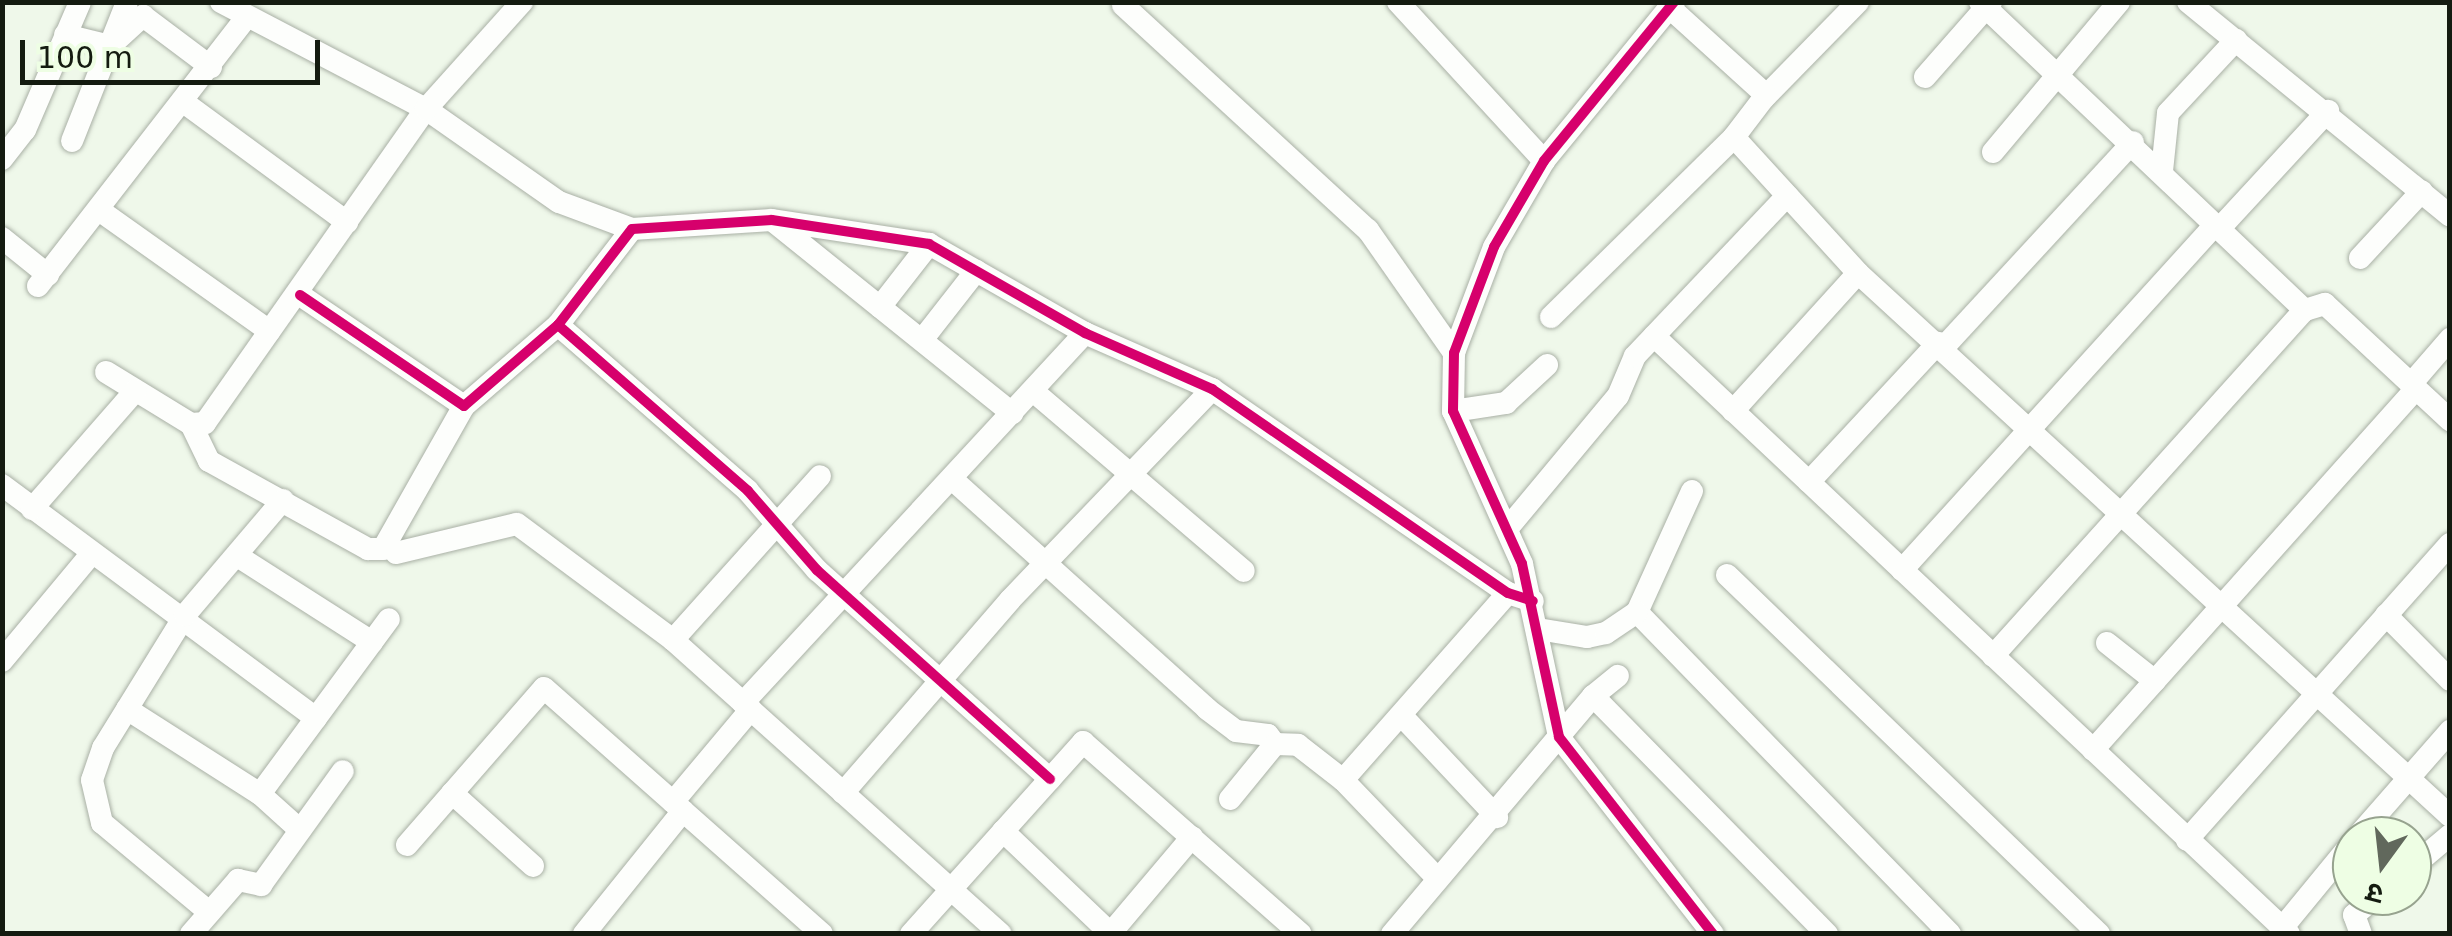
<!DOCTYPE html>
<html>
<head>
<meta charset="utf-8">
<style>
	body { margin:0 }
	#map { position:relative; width:2452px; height:936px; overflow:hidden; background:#eff8ea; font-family:"DejaVu Sans","Noto Sans Devanagari",sans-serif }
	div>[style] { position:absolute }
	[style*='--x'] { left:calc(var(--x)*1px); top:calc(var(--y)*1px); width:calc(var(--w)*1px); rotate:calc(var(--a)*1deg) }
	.roads { filter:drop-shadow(0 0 2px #a9b0a5) drop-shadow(0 0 2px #a9b0a5) }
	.minor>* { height:22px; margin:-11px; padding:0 11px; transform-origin:11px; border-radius:11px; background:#fdfefc }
	.cycleway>* { height:10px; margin:-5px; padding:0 5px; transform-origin:5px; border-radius:5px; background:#d6006c }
	span { translate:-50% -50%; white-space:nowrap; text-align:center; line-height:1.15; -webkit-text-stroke:10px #eefee4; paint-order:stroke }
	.frame { position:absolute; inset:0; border:5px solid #141b10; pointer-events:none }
	.north { position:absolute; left:2332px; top:816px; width:100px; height:100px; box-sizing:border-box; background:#eefee4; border:2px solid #97a38f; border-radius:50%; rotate:195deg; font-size:28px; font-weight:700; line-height:40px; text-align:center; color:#141b10 }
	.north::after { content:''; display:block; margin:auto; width:35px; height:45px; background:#61685c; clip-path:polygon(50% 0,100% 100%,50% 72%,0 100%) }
	.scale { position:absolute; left:20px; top:40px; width:300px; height:45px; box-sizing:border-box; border:5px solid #141b10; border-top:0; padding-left:12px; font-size:30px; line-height:35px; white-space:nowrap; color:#141b10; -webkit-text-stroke:8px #eefee4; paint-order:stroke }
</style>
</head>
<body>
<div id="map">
	<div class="roads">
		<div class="minor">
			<i style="--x:221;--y:2;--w:231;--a:27.6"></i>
			<i style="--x:426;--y:109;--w:162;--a:35"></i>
			<i style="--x:559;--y:202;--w:78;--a:20.3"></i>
			<i style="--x:1398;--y:2;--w:216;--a:47.4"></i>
			<i style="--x:1674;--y:2;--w:205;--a:129.3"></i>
			<i style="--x:1544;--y:161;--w:99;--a:120.2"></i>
			<i style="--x:1494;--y:247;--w:113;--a:110.7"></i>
			<i style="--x:1454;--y:353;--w:58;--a:91"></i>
			<i style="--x:1453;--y:411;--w:168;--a:65.7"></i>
			<i style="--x:1522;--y:564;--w:177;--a:77.9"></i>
			<i style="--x:1559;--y:737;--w:250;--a:52"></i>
			<i style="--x:1980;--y:2;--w:448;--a:43.5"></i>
			<i style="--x:2305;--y:310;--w:21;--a:-17"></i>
			<i style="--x:2325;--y:304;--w:171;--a:42.9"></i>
			<i style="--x:2188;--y:2;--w:338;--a:39.2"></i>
			<i style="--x:1123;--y:5;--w:333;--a:42.6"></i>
			<i style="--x:1368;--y:230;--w:150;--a:55"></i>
			<i style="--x:65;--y:35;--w:46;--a:13.7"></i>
			<i style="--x:110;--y:46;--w:45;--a:-42.3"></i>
			<i style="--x:143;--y:16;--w:85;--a:36.9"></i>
			<i style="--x:1925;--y:77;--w:100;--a:-48.7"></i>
			<i style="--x:1764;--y:98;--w:134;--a:-45.6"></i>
			<i style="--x:182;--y:101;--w:205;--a:36.3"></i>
			<i style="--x:72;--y:141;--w:149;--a:-68.4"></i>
			<i style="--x:1993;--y:152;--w:196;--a:-50"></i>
			<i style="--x:2;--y:159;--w:37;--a:-52"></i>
			<i style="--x:25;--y:130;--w:139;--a:-66.7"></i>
			<i style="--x:2162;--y:171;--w:58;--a:-84.1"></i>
			<i style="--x:2168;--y:113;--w:100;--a:-47"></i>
			<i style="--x:99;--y:210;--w:209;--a:35.4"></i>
			<i style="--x:773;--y:221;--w:307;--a:38.8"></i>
			<i style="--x:2219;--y:229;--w:161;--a:-47.3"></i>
			<i style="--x:2;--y:238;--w:59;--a:38.8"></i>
			<i style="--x:2360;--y:258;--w:91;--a:-47.2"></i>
			<i style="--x:1858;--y:273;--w:803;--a:42.53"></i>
			<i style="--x:38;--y:286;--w:341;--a:-52.2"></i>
			<i style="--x:300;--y:295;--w:198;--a:34.1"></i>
			<i style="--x:464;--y:406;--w:124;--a:-40.8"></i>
			<i style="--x:558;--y:325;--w:252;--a:41.1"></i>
			<i style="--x:748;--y:491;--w:105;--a:48.9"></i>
			<i style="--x:817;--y:570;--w:313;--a:41.9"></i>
			<i style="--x:880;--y:307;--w:80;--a:-52.1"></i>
			<i style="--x:1551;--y:317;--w:257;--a:-44.5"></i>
			<i style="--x:1734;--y:137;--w:53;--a:-52.7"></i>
			<i style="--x:1766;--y:95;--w:128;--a:-137.8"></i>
			<i style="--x:558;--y:325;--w:121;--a:-52.4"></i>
			<i style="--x:632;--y:229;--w:140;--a:-3.7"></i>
			<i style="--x:772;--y:220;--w:159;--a:8.7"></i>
			<i style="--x:929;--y:244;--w:180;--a:29.7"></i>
			<i style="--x:1085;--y:333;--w:139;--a:23.8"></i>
			<i style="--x:1212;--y:389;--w:359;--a:34.6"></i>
			<i style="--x:1508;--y:593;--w:26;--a:18"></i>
			<i style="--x:1654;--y:336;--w:872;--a:43.28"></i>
			<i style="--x:922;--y:340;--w:88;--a:-52"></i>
			<i style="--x:1943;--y:348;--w:280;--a:-47.3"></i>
			<i style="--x:106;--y:372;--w:100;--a:31.5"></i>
			<i style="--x:191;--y:424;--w:14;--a:-4"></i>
			<i style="--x:205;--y:423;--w:384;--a:-54.9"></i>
			<i style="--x:426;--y:109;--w:144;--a:-48.1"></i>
			<i style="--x:2411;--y:384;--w:60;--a:-49.1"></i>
			<i style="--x:1033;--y:391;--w:277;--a:40.5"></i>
			<i style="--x:1453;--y:411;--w:54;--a:-8.6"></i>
			<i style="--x:1506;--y:403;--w:56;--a:-42.8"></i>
			<i style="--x:1733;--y:411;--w:186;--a:-47.8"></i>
			<i style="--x:1858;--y:273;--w:184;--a:-132.4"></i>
			<i style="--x:191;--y:424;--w:41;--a:64.1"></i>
			<i style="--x:209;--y:461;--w:182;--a:29"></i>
			<i style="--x:368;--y:549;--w:15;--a:0"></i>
			<i style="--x:383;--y:549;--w:164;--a:-60.5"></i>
			<i style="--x:952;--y:479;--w:343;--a:42"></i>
			<i style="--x:1207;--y:709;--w:36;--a:37"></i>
			<i style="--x:1236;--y:731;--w:32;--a:7"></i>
			<i style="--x:1268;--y:735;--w:11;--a:52"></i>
			<i style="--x:1809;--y:482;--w:190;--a:-47.1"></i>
			<i style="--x:2;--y:485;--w:391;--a:36.6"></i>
			<i style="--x:1692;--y:491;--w:133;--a:114.4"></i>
			<i style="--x:1637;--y:612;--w:449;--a:45.8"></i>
			<i style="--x:32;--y:509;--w:157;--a:-48.9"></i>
			<i style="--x:1507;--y:529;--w:173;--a:-50.2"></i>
			<i style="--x:1618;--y:396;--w:43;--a:-67"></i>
			<i style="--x:1635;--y:356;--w:221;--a:-46.5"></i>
			<i style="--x:396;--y:553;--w:124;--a:-13.5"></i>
			<i style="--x:517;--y:524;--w:194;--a:36.6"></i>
			<i style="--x:673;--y:640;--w:440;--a:41.9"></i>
			<i style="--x:239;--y:557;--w:158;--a:32.6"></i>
			<i style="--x:1902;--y:570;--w:466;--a:-47.8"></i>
			<i style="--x:1727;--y:575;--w:517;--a:43.98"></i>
			<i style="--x:2386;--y:615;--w:91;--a:45.4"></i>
			<i style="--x:1538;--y:629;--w:50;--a:9.3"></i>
			<i style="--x:1587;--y:637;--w:19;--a:-12"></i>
			<i style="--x:1606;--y:633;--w:37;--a:-34"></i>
			<i style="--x:673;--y:640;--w:220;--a:-48.1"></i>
			<i style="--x:2107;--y:643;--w:61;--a:38.4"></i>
			<i style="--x:1993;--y:656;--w:466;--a:-48"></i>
			<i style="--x:2;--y:661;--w:139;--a:-50.2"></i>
			<i style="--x:1593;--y:696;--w:334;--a:45.5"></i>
			<i style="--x:743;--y:703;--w:504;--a:-47.25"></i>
			<i style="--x:127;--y:709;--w:158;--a:32.6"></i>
			<i style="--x:1402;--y:716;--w:139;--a:46.8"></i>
			<i style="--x:2093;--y:750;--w:484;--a:-48.2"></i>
			<i style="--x:1343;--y:780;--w:249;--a:-48.6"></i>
			<i style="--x:452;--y:793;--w:109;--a:42"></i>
			<i style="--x:843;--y:793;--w:255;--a:-49.1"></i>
			<i style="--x:1010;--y:600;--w:292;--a:-46.2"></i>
			<i style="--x:1230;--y:799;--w:71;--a:-50.7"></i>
			<i style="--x:1275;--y:744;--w:23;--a:2"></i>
			<i style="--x:1298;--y:745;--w:57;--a:37.9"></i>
			<i style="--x:1343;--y:780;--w:136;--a:46.2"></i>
			<i style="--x:673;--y:802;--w:121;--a:-50"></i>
			<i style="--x:300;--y:830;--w:54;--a:-138"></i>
			<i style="--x:260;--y:794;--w:217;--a:-53.6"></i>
			<i style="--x:1003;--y:831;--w:149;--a:43.6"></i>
			<i style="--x:2358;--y:836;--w:140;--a:-48.8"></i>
			<i style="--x:2187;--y:840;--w:396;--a:-48.4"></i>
			<i style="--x:407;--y:845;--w:208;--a:-48.9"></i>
			<i style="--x:544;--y:688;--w:371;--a:41.5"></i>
			<i style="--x:2412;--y:867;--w:50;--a:-40.1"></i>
			<i style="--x:209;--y:912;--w:139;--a:-140.2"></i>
			<i style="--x:102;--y:823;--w:44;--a:-103.1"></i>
			<i style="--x:92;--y:780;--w:34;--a:-71"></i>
			<i style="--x:103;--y:748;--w:156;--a:-58.3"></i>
			<i style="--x:185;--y:615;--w:151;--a:-49.6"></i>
			<i style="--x:2283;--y:927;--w:109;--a:-50.6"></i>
			<i style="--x:191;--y:934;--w:72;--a:-49"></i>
			<i style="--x:238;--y:880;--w:24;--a:12"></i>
			<i style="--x:261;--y:885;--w:140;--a:-54.3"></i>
			<i style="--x:584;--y:934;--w:158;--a:-51.2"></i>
			<i style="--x:911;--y:934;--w:258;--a:-48.1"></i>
			<i style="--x:1083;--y:742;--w:290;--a:41.4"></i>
			<i style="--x:1110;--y:934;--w:127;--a:-49.8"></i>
			<i style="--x:1392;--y:934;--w:312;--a:-49.8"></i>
			<i style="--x:1593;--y:696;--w:32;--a:-39"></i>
			<i style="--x:2361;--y:934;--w:20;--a:-110"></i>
			<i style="--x:2354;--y:915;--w:30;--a:-40"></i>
		</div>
	</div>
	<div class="cycleway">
		<i style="--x:1674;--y:2;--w:205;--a:129.3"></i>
		<i style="--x:1544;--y:161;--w:99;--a:120.2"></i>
		<i style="--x:1494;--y:247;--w:113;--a:110.7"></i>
		<i style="--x:1454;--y:353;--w:58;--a:91"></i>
		<i style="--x:1453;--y:411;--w:168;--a:65.7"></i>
		<i style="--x:1522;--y:564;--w:177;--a:77.9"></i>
		<i style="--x:1559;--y:737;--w:250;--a:52"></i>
		<i style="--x:300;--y:295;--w:198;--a:34.1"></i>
		<i style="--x:464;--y:406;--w:124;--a:-40.8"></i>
		<i style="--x:558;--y:325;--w:252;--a:41.1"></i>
		<i style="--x:748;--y:491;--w:105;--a:48.9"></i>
		<i style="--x:817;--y:570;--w:313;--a:41.9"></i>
		<i style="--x:558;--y:325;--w:121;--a:-52.4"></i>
		<i style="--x:632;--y:229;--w:140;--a:-3.7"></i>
		<i style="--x:772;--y:220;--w:159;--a:8.7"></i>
		<i style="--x:929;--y:244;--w:180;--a:29.7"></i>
		<i style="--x:1085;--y:333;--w:139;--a:23.8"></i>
		<i style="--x:1212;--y:389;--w:359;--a:34.6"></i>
		<i style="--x:1508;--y:593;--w:26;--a:18"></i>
	</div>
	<div class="frame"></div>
	<div class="north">उ</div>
	<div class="scale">100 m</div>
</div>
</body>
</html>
